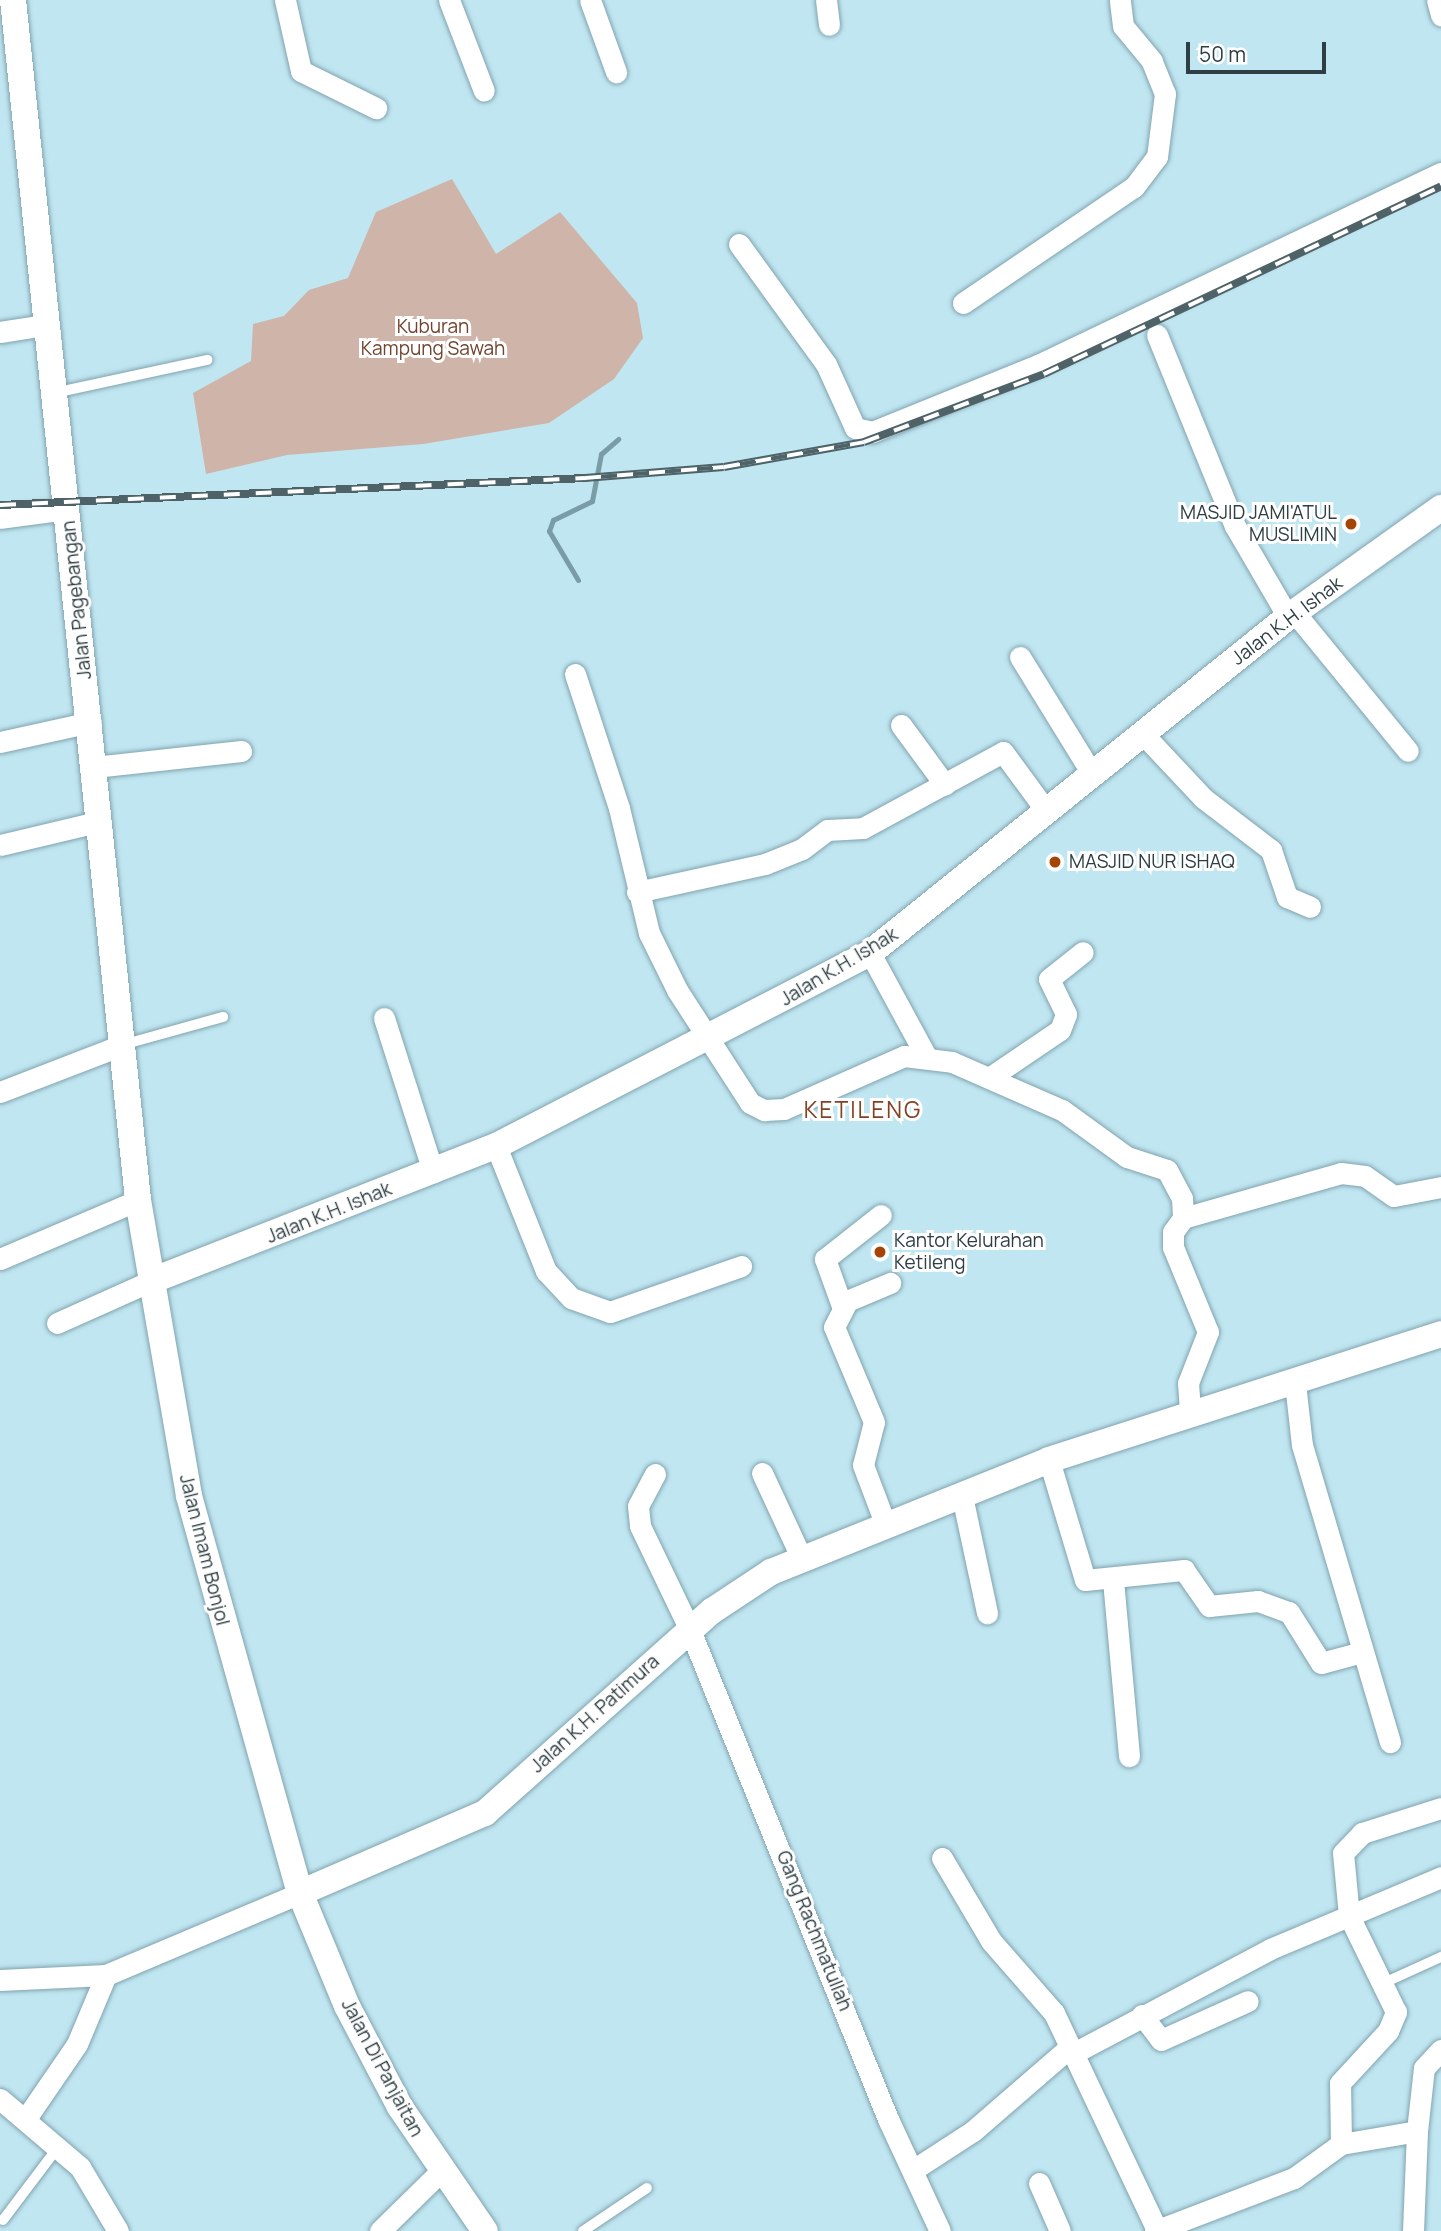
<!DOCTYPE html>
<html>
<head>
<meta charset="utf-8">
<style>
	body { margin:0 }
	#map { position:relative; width:1441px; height:2231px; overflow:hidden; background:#c0e6f1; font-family:Manrope,sans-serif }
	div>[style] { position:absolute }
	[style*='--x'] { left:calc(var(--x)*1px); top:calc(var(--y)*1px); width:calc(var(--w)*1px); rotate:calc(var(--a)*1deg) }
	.green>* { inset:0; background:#ceb4a9 }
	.stream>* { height:5px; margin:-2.5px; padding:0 2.5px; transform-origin:2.5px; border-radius:2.5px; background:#7a9ca6 }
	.roads { filter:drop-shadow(0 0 2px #80a4af) drop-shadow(0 0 2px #80a4af) }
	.service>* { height:10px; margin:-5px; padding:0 5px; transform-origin:5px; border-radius:5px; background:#fff }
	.minor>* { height:21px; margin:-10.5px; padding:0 10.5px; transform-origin:10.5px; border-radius:10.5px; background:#fff }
	.tertiary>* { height:26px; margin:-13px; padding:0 13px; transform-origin:13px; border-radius:13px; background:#fff }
	.rail>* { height:8px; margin-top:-4px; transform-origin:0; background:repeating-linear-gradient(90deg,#fff 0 16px,#4e6268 0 32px); box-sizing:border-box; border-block:2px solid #4e6268 }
	.dots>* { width:19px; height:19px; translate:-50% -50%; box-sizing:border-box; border:4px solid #fff; border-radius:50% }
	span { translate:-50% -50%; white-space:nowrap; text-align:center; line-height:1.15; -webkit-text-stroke:6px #fff; paint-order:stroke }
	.park-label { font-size:19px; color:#71442f }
	.poi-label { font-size:19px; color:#2e3e42 }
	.right { translate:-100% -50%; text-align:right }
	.left { translate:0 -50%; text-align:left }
	.street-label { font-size:19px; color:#2e3e42 }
	.quarter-label { font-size:23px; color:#834223; letter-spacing:2px }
	.scale { position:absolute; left:1186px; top:42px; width:140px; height:32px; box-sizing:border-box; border:4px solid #2e3e42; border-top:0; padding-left:9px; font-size:21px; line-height:24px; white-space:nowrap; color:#2e3e42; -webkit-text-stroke:5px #fff; paint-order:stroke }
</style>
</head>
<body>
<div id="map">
	<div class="green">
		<i style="clip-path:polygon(452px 179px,496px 254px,560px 212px,637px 303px,643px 338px,614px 379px,549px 423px,423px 444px,287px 455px,206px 474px,193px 393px,251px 361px,253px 324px,284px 316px,309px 290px,348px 278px,376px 212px)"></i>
	</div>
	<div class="stream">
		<i style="--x:578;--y:580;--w:57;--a:-120.6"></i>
		<i style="--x:549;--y:531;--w:12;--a:-70"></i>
		<i style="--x:553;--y:520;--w:43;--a:-26"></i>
		<i style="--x:592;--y:501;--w:48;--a:-79.2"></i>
		<i style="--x:601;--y:454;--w:23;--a:-41"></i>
	</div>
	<div class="roads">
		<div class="service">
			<i style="--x:54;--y:393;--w:157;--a:-12.2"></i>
			<i style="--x:122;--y:1045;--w:105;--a:-15.5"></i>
			<i style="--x:1384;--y:1983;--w:63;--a:-24.5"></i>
			<i style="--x:3;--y:2220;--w:93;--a:-52.9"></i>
			<i style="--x:583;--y:2231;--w:77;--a:-33.9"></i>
		</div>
		<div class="minor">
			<i style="--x:285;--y:0;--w:73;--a:77.3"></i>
			<i style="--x:301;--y:71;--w:84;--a:26.3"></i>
			<i style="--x:449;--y:0;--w:97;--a:69"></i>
			<i style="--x:590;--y:0;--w:77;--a:70.1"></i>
			<i style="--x:826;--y:0;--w:25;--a:83"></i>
			<i style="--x:1437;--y:0;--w:16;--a:75"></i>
			<i style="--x:739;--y:244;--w:148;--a:54.1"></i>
			<i style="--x:826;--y:364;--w:70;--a:65.6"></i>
			<i style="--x:855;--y:428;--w:17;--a:13"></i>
			<i style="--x:872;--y:432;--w:179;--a:-22"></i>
			<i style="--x:1038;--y:365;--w:446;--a:-25.5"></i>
			<i style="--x:963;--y:303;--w:207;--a:-34.2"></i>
			<i style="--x:1134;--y:187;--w:38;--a:-53"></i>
			<i style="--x:1157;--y:157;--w:64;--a:-82.8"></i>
			<i style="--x:1165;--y:94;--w:35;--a:-112"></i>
			<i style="--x:1152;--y:61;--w:45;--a:-129.6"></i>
			<i style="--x:1123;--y:26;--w:26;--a:-97"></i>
			<i style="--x:0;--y:332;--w:46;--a:-8.8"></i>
			<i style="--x:1157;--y:335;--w:206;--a:67.8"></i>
			<i style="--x:1235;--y:526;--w:105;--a:59.8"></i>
			<i style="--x:0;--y:518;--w:68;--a:-7.7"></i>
			<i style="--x:1295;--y:613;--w:178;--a:50.7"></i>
			<i style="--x:1020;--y:657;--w:139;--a:58.3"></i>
			<i style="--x:575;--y:674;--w:141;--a:71.8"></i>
			<i style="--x:619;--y:808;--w:129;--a:76.5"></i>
			<i style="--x:649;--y:933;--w:64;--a:63.8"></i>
			<i style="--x:677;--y:990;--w:135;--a:57.1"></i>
			<i style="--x:750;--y:1103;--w:16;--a:27"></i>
			<i style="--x:764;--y:1110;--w:20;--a:-3"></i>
			<i style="--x:784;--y:1109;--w:131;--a:-23.8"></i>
			<i style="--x:904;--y:1056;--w:48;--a:7.1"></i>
			<i style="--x:952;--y:1062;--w:120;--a:23.6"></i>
			<i style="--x:1062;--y:1110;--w:80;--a:35.9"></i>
			<i style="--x:1127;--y:1157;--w:42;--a:18"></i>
			<i style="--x:1167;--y:1170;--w:32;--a:62"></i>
			<i style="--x:1182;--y:1198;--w:20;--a:87"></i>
			<i style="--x:901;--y:725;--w:74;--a:53.7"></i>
			<i style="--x:1143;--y:734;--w:88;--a:46.8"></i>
			<i style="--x:1203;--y:798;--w:86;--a:37.4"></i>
			<i style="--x:1271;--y:850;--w:50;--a:71.2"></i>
			<i style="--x:1287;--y:897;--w:25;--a:23"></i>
			<i style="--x:0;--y:742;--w:93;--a:-12.4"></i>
			<i style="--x:94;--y:767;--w:148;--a:-6.2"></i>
			<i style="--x:0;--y:845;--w:100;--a:-13.3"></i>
			<i style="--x:637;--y:892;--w:131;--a:-12.3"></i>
			<i style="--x:765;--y:864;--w:40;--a:-22"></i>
			<i style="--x:802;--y:849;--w:31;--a:-37"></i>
			<i style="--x:827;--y:830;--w:36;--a:-3"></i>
			<i style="--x:863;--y:828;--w:159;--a:-28.5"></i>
			<i style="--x:1003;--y:752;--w:74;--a:53.7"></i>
			<i style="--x:870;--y:953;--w:117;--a:61.5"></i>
			<i style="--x:384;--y:1018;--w:162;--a:72.3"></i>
			<i style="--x:992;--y:1076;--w:82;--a:-34.1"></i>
			<i style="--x:1060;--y:1030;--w:17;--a:-69"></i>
			<i style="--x:1066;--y:1014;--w:39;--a:-116"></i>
			<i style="--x:1049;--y:979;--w:43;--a:-38.5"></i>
			<i style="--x:0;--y:1092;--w:131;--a:-21.1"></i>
			<i style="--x:496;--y:1146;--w:135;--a:68.2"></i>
			<i style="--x:546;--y:1271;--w:37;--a:47"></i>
			<i style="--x:571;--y:1298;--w:41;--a:19.7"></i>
			<i style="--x:610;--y:1312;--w:139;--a:-19.3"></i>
			<i style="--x:0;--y:1259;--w:150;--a:-23.1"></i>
			<i style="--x:842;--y:1306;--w:50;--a:-109.9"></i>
			<i style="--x:825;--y:1259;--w:71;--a:-38.2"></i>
			<i style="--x:57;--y:1323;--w:103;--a:-24.1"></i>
			<i style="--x:1295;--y:1383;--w:62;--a:83.6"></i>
			<i style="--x:1302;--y:1445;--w:310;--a:73.5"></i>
			<i style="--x:1190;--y:1411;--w:28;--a:-94"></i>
			<i style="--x:1188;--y:1383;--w:55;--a:-68.6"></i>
			<i style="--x:1208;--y:1332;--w:92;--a:-112.4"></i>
			<i style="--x:1173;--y:1247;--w:15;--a:-90"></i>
			<i style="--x:1173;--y:1232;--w:17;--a:-54"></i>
			<i style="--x:1183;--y:1218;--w:164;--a:-15.9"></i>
			<i style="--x:1341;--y:1173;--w:24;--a:7"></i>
			<i style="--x:1365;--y:1176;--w:35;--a:35"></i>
			<i style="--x:1394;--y:1196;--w:48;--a:-10.8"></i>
			<i style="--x:1049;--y:1460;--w:125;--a:73.3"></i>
			<i style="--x:1085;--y:1580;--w:100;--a:-5.8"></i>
			<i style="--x:1184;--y:1570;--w:44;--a:55.2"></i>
			<i style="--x:1209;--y:1606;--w:49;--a:-5.8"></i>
			<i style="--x:1258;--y:1601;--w:33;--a:20"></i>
			<i style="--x:1289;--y:1612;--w:60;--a:57.9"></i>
			<i style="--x:1321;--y:1663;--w:42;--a:-15"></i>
			<i style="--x:762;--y:1473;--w:95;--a:65.1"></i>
			<i style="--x:655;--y:1474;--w:36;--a:118"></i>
			<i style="--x:638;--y:1506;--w:20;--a:84"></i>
			<i style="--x:640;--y:1526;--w:115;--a:64.3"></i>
			<i style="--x:690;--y:1630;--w:528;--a:67.96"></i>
			<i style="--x:888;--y:2119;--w:123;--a:65.1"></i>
			<i style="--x:962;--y:1496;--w:120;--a:77.9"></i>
			<i style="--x:885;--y:1523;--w:62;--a:-110.8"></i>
			<i style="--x:863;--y:1465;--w:44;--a:-75.7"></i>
			<i style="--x:874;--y:1422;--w:103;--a:-112.8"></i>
			<i style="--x:834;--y:1327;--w:29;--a:-63"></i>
			<i style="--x:847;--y:1301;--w:47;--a:-22.7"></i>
			<i style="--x:1113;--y:1580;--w:177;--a:84.8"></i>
			<i style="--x:942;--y:1858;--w:96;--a:59.4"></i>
			<i style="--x:991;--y:1941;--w:96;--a:48.8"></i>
			<i style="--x:1054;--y:2013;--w:236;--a:64.6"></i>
			<i style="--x:0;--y:1980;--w:106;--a:-2.7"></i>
			<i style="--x:106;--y:1975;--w:211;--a:-22.9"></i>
			<i style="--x:1142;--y:2015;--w:31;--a:53"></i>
			<i style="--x:1161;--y:2040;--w:95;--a:-24.1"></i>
			<i style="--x:1072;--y:2054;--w:224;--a:-27.9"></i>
			<i style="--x:1270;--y:1949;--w:186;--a:-22.8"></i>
			<i style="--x:0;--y:2099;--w:105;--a:40.4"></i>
			<i style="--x:80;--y:2167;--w:74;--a:59.3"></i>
			<i style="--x:27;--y:2117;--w:88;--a:-55.6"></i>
			<i style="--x:77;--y:2044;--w:75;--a:-67.2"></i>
			<i style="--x:1341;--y:2144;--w:77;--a:-9.7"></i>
			<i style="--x:1417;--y:2131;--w:63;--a:-83.7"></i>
			<i style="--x:1424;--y:2068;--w:25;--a:-47"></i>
			<i style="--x:913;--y:2170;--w:72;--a:-33"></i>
			<i style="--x:973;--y:2131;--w:128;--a:-40.9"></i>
			<i style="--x:1039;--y:2183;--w:52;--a:66.4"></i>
			<i style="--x:380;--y:2231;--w:84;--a:-44.5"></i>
			<i style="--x:1155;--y:2231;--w:149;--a:-20.9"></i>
			<i style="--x:1294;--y:2178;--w:58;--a:-35.9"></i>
			<i style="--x:1341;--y:2144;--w:61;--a:-90.9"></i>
			<i style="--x:1340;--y:2083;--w:71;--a:-47.3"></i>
			<i style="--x:1388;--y:2031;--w:21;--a:-67"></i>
			<i style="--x:1396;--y:2012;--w:107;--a:-116.1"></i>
			<i style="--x:1349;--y:1916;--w:63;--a:-95.4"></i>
			<i style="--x:1343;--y:1853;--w:28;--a:-46"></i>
			<i style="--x:1362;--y:1833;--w:83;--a:-17.6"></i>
			<i style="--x:1413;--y:2231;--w:100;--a:-87.7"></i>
		</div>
		<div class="tertiary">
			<i style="--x:13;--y:0;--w:1206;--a:84.05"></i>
			<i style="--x:138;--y:1200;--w:300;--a:80.2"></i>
			<i style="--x:189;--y:1496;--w:412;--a:74.4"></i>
			<i style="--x:300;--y:1893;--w:122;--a:67.4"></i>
			<i style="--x:347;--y:2006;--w:114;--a:62.3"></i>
			<i style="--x:400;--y:2107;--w:150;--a:55.6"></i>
			<i style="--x:151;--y:1281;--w:370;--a:-21.4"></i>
			<i style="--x:496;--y:1146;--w:421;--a:-27.3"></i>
			<i style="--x:870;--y:953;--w:536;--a:-38.79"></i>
			<i style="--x:1288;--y:617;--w:188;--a:-35.5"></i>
			<i style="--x:300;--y:1893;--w:202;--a:-23.4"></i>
			<i style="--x:485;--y:1813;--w:304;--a:-41.7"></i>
			<i style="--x:712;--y:1611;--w:71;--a:-33.5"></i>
			<i style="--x:771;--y:1572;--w:300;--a:-21.9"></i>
			<i style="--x:1049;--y:1460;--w:412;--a:-17.8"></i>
		</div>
	</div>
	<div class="rail">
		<i style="--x:0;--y:505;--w:586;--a:-2.64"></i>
		<i style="--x:585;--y:478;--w:139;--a:-4.5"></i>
		<i style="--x:724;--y:467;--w:142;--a:-10.1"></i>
		<i style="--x:864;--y:442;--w:192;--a:-20.7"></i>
		<i style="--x:1044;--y:374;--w:439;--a:-25.3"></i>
	</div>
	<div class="dots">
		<i style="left:1351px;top:524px;background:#a64406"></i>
		<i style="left:1055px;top:862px;background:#a64406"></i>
		<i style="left:880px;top:1252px;background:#a64406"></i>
	</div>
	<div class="park-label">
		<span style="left:433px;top:338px">Kuburan<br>Kampung Sawah</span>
	</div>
	<div class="poi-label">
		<span class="right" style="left:1337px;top:524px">MASJID JAMI'ATUL<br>MUSLIMIN</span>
		<span class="left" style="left:1069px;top:862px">MASJID NUR ISHAQ</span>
		<span class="left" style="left:894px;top:1252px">Kantor Kelurahan<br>Ketileng</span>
	</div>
	<div class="street-label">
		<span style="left:77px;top:600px;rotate:-96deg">Jalan Pagebangan</span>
		<span style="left:1287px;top:621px;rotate:-37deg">Jalan K.H. Ishak</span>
		<span style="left:839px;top:967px;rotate:-31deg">Jalan K.H. Ishak</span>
		<span style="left:329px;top:1213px;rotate:-22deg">Jalan K.H. Ishak</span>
		<span style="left:204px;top:1550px;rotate:76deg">Jalan Imam Bonjol</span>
		<span style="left:595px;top:1714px;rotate:-42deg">Jalan K.H. Patimura</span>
		<span style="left:814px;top:1931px;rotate:68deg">Gang Rachmatullah</span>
		<span style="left:382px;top:2068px;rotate:62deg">Jalan Di Panjaitan</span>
	</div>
	<div class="quarter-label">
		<span style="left:863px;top:1109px">KETILENG</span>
	</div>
	<div class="scale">50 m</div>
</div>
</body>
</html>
